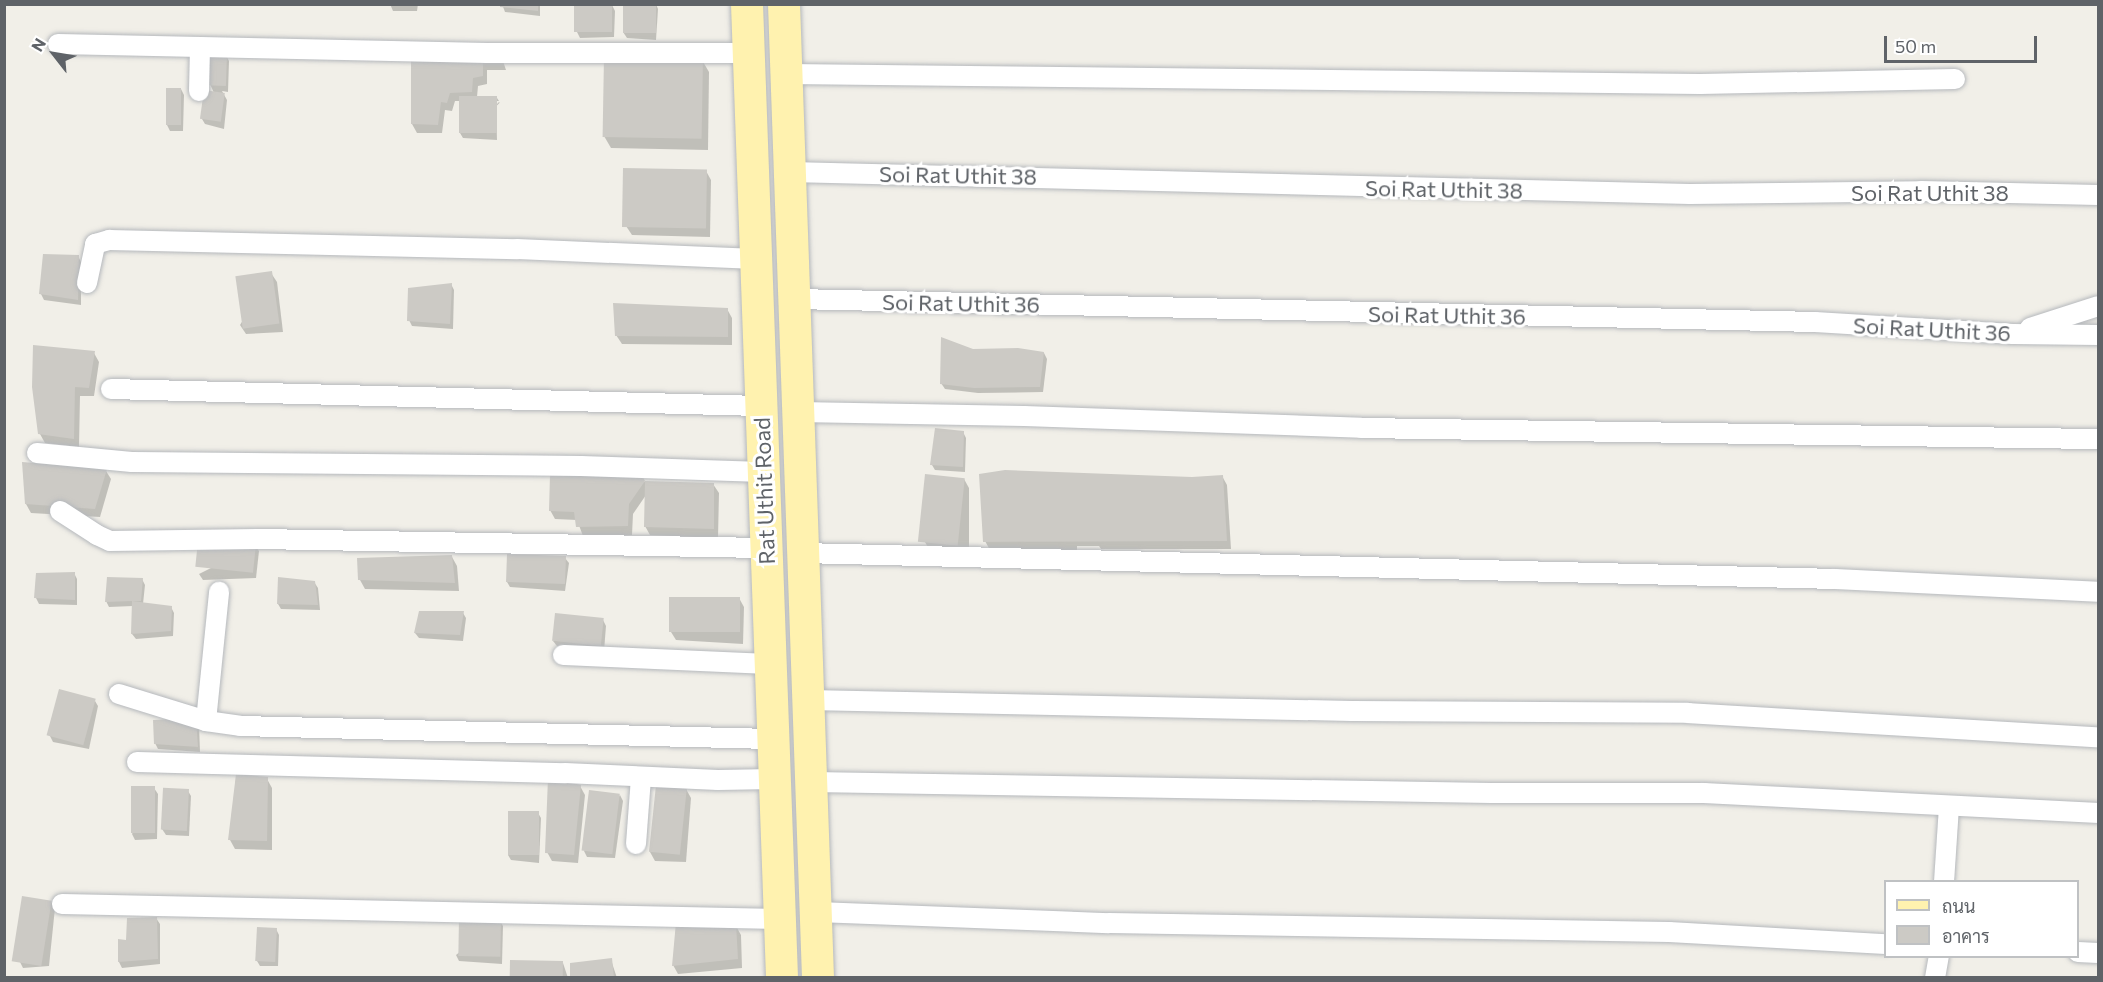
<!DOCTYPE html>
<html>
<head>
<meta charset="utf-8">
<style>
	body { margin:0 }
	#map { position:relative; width:2103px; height:982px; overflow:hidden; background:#f1efe8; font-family:Commissioner,Sarabun,sans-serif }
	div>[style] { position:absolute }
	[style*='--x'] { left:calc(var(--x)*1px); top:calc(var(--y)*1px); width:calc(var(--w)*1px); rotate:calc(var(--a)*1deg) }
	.shadow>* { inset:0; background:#0003; transform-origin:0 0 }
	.building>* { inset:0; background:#cccac5; transform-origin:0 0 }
	.roads { filter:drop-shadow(0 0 2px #b5b8bc) drop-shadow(0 0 2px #b5b8bc) }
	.street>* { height:20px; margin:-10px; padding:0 10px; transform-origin:10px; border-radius:10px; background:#fff }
	.primary>* { height:32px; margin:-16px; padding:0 16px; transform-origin:16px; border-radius:16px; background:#fff2af }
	span { translate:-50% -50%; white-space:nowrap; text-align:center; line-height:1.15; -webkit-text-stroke:6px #fff; paint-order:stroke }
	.street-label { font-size:22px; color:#5f6368 }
	.frame { position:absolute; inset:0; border:6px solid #5f6368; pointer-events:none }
	.legend { position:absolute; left:1884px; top:880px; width:195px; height:78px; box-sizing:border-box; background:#fff; border:2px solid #bfc1c3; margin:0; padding:8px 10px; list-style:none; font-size:18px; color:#5f6368 }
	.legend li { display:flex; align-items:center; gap:12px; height:30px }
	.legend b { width:30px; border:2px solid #bfc1c3 }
	.north { position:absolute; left:24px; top:24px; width:60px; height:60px; -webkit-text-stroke:4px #fff; paint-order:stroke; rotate:301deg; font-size:16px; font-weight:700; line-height:24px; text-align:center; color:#5f6368 }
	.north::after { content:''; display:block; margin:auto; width:21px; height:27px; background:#5f6368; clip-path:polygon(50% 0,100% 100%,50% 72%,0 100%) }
	.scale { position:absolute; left:1884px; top:36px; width:153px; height:27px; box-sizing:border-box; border:3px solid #5f6368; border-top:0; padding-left:8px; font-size:18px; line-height:21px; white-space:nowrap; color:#5f6368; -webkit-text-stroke:4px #fff; paint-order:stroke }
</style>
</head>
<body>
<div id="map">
	<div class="shadow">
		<i style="clip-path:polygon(390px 4px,418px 4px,417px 11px,393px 11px)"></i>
		<i style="clip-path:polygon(502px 4px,540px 4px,540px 16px,505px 12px)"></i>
		<i style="clip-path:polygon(656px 4px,658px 9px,656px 40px,627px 38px,623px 32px)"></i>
		<i style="clip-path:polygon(612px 5px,615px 11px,614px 37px,580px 38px,577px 32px)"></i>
		<i style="clip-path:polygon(226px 55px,229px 61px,228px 92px,222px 91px,227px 100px,224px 129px,205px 124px,202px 119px,214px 93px,210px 84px)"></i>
		<i style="clip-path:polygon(502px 58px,506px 70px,487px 70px,487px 84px,478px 86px,477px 97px,497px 98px,499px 101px,496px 101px,497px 140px,463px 138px,460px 133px,460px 101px,455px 101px,452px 111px,445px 110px,442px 133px,417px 133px,412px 124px,413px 60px)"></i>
		<i style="clip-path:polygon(702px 60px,709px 72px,708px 150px,611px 148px,604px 136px)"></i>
		<i style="clip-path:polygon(181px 89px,184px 95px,183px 131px,170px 131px,167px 125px,168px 91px)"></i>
		<i style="left:499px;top:102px;width:1px;height:38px;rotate:45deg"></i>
		<i style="clip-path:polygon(706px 171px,711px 180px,710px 237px,632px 235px,626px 226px)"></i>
		<i style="clip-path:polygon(78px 256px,81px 262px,81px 305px,44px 300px,41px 294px)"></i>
		<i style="clip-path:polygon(271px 273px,277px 282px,283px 332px,246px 334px,240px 325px)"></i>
		<i style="clip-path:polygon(451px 284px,454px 290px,453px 329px,412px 326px,409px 320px)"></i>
		<i style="clip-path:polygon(727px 309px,732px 318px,732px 345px,622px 344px,616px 335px)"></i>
		<i style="clip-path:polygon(973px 350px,1044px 353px,1047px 359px,1043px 392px,978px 393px,945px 389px,941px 383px)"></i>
		<i style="clip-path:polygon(94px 353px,99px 362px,94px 396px,80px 396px,79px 447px,45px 443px,40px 434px)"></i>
		<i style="clip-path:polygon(963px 432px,966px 438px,965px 472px,935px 470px,932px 465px)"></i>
		<i style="clip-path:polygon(106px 471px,111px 479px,100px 517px,31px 513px,26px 504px)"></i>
		<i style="clip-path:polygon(927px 476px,964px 479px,969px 488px,969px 549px,930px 551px,925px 542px)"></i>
		<i style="clip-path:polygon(1222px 476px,1227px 485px,1231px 549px,1101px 549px,1099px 546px,1077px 546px,1077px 550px,990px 550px,985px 541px,1192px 479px)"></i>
		<i style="clip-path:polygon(641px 477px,647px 485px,713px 484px,719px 493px,718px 538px,650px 535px,645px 526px,646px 495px,633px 514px,632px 535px,583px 536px,577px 520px,555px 519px,550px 510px)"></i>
		<i style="clip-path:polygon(255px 546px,259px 551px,256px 578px,203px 580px,199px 574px)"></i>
		<i style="clip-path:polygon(452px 557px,457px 566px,459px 591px,365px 589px,360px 580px)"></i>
		<i style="clip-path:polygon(565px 558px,569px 563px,565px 591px,510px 587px,507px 582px)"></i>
		<i style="clip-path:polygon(74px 573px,77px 579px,77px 605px,39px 604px,36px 598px)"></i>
		<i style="clip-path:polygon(142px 579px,145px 585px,143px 604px,171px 607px,174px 613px,173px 636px,136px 639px,132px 634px,133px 606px,109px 607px,106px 601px)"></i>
		<i style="clip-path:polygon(314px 582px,318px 588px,320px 610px,281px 609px,278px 604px)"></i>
		<i style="clip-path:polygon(739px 598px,744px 607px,743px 644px,676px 640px,671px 632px)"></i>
		<i style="clip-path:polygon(463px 613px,466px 618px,463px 641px,419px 638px,415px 633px)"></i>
		<i style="clip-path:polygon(603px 620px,606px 626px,604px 651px,557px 646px,553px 641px)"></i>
		<i style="clip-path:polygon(95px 701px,98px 706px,89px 749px,53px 742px,50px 736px)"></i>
		<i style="clip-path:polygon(199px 725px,200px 752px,158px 749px,155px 743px)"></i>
		<i style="clip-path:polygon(267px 779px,272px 788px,272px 850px,235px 849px,230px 840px)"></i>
		<i style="clip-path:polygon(580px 786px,585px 795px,578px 863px,552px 861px,547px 852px)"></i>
		<i style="clip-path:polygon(154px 788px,158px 794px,157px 839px,135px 840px,132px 834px)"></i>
		<i style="clip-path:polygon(686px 789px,691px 798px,686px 862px,655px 861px,650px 852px)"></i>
		<i style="clip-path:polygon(188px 791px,191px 796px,189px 836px,166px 835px,162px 829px)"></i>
		<i style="clip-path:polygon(620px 795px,623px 801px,615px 858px,587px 857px,584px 851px)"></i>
		<i style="clip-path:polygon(538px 813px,541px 818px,539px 863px,511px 860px,508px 855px)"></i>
		<i style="clip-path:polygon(23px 898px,51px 902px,55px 908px,49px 966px,23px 968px,20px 962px)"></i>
		<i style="clip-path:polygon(156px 918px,160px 924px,160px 964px,122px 968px,119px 962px,120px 941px,128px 942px)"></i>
		<i style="clip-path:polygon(500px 920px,503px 926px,502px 964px,459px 961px,456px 955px)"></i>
		<i style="clip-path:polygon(736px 926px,741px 935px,742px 968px,678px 974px,673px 965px)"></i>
		<i style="clip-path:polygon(276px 929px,279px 935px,278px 966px,260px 966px,257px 961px)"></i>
		<i style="clip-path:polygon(611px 960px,617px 978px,571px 978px)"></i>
		<i style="clip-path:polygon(563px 963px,568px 978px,511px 978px)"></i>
	</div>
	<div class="building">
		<i style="clip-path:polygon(500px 4px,538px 4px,538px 11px,500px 7px)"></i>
		<i style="left:612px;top:4px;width:28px;height:38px;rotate:90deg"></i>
		<i style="left:623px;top:4px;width:33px;height:29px"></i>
		<i style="left:227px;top:54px;width:32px;height:19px;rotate:92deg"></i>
		<i style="left:604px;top:56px;width:99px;height:81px;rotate:1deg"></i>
		<i style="clip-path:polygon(411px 58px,483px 62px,483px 76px,473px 78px,472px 92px,450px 93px,447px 103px,441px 102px,438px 125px,411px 124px)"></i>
		<i style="left:181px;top:88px;width:37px;height:15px;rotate:90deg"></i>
		<i style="left:204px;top:90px;width:21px;height:29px;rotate:8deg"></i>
		<i style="left:459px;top:96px;width:38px;height:37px"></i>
		<i style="left:623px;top:168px;width:84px;height:59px;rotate:1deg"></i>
		<i style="clip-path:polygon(43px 254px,79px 255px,78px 300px,39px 294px)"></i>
		<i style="left:272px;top:271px;width:53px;height:37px;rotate:82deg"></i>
		<i style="clip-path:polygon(452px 283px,450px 324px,407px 321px,408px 288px)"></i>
		<i style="clip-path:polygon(613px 303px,728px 308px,728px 337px,615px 336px)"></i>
		<i style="clip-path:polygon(941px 337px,973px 349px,1018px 348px,1044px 352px,1040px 387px,974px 388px,940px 384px)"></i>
		<i style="clip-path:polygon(33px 345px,95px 351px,89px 388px,75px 387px,74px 439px,38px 434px,32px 387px)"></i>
		<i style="clip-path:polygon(935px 428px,964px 431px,963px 467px,930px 465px)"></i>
		<i style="clip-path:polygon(22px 462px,107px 469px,95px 509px,25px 504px)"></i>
		<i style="clip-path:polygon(1005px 470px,1192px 477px,1223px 475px,1227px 541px,983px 542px,979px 474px)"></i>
		<i style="left:925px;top:474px;width:40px;height:68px;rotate:6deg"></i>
		<i style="clip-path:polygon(550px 475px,642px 475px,645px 481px,714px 483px,714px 529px,644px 527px,645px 481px,629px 504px,628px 526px,576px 527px,574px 512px,549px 511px)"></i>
		<i style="left:256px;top:544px;width:29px;height:58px;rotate:96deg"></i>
		<i style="left:507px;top:554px;width:59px;height:28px;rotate:2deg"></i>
		<i style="clip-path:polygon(452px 555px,455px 583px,358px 580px,357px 558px)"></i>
		<i style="clip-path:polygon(75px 572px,75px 600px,34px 598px,36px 573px)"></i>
		<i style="clip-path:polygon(107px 577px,143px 578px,141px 601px,132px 601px,172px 606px,171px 631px,131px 634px,132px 601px,105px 602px)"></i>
		<i style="clip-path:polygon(278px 577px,315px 581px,318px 605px,277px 604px)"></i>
		<i style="left:669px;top:597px;width:71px;height:35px"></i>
		<i style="clip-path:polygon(419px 611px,464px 611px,460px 635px,414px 633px)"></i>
		<i style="left:555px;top:613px;width:49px;height:28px;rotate:6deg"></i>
		<i style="left:59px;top:689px;width:38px;height:48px;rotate:15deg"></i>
		<i style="clip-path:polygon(196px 718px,198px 747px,154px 744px,153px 720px)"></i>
		<i style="clip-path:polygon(236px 774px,268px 777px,267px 841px,228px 840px)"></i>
		<i style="clip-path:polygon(548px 778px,581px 785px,574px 855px,545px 853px)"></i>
		<i style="left:656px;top:785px;width:31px;height:67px;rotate:6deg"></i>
		<i style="left:155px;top:786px;width:47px;height:24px;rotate:90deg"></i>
		<i style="left:189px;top:789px;width:42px;height:26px;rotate:93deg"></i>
		<i style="left:589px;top:790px;width:31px;height:61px;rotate:7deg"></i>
		<i style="left:508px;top:811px;width:31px;height:44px"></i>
		<i style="left:22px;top:896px;width:30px;height:66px;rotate:9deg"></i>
		<i style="clip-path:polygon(157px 917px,158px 959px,118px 962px,118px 939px,126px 940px,127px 918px)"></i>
		<i style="left:459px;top:918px;width:42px;height:38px;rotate:1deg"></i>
		<i style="clip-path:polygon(676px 922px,736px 924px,738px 959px,672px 966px)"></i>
		<i style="left:257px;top:927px;width:20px;height:34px;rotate:3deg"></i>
		<i style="clip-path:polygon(612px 958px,614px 978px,570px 978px,570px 963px)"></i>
		<i style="left:510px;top:960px;width:53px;height:18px;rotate:1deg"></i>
	</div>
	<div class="roads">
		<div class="street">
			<i style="--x:58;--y:44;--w:429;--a:1.2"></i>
			<i style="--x:487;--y:53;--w:262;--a:0"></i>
			<i style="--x:787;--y:74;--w:913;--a:0.63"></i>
			<i style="--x:1700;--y:84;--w:255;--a:-1.1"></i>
			<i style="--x:199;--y:91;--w:44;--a:-88.7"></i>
			<i style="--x:790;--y:172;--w:900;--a:1.4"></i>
			<i style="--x:1690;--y:194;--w:231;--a:-0.7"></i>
			<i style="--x:1921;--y:191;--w:177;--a:1.3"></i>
			<i style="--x:87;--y:283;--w:40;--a:-78"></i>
			<i style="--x:95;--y:244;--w:15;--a:-16"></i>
			<i style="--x:109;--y:240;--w:408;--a:1.3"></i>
			<i style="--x:517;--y:249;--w:239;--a:2.4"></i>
			<i style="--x:795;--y:299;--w:1020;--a:1.29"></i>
			<i style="--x:1815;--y:322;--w:198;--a:3.5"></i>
			<i style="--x:2013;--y:334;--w:85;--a:0.7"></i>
			<i style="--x:2030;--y:328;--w:71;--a:-17.9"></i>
			<i style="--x:111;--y:389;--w:651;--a:1.5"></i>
			<i style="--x:798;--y:412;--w:226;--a:1"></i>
			<i style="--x:1024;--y:416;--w:337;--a:2"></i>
			<i style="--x:1361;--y:428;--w:737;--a:0.86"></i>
			<i style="--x:37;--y:453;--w:95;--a:5.4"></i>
			<i style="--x:132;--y:462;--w:449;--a:0.5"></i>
			<i style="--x:581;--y:466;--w:182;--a:1.9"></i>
			<i style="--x:60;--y:511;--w:44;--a:33"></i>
			<i style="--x:97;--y:535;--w:14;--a:25"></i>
			<i style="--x:110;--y:541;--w:148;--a:-0.8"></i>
			<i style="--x:258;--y:539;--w:507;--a:1.02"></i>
			<i style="--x:802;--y:553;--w:1033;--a:1.44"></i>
			<i style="--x:1835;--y:579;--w:263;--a:2.8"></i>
			<i style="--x:563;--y:655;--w:207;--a:2.5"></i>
			<i style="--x:119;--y:694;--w:91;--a:17.2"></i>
			<i style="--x:206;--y:721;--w:34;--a:8"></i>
			<i style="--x:240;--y:726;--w:532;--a:1.4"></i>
			<i style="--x:808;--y:700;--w:544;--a:1.16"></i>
			<i style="--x:1352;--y:711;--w:336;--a:0.3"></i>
			<i style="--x:1688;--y:713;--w:411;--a:3.4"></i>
			<i style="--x:206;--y:721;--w:130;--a:-84.2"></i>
			<i style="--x:137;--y:762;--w:428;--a:1.5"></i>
			<i style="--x:565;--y:773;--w:153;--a:2.6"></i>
			<i style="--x:718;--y:780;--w:56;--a:-1"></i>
			<i style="--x:812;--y:782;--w:679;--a:0.93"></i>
			<i style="--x:1491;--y:793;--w:213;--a:0"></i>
			<i style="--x:1704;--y:793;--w:395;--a:2.9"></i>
			<i style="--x:636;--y:844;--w:67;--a:-85.7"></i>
			<i style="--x:1944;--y:882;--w:76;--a:-86.2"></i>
			<i style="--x:62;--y:904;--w:717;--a:1.2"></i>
			<i style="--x:817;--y:912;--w:292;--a:2.2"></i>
			<i style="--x:1109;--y:923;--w:560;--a:0.92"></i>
			<i style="--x:1669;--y:932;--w:217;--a:3.2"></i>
			<i style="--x:2078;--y:952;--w:20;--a:3"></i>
			<i style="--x:1935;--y:978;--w:22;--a:-80"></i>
		</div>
		<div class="primary">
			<i style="--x:747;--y:4;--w:975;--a:87.94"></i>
			<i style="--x:784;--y:4;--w:975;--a:88"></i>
		</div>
	</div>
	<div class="street-label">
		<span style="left:958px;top:175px;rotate:1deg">Soi Rat Uthit 38</span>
		<span style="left:1444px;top:189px;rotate:1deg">Soi Rat Uthit 38</span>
		<span style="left:1930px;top:193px">Soi Rat Uthit 38</span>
		<span style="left:961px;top:303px;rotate:1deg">Soi Rat Uthit 36</span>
		<span style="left:1447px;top:315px;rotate:1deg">Soi Rat Uthit 36</span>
		<span style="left:1932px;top:329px;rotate:3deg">Soi Rat Uthit 36</span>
		<span style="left:764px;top:491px;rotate:-92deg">Rat Uthit Road</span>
	</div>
	<div class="frame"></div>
	<ul class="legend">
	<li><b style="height:8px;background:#fff2af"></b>ถนน</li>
	<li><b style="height:16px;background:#cccac5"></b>อาคาร</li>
	</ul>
	<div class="north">N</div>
	<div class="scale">50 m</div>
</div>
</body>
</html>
